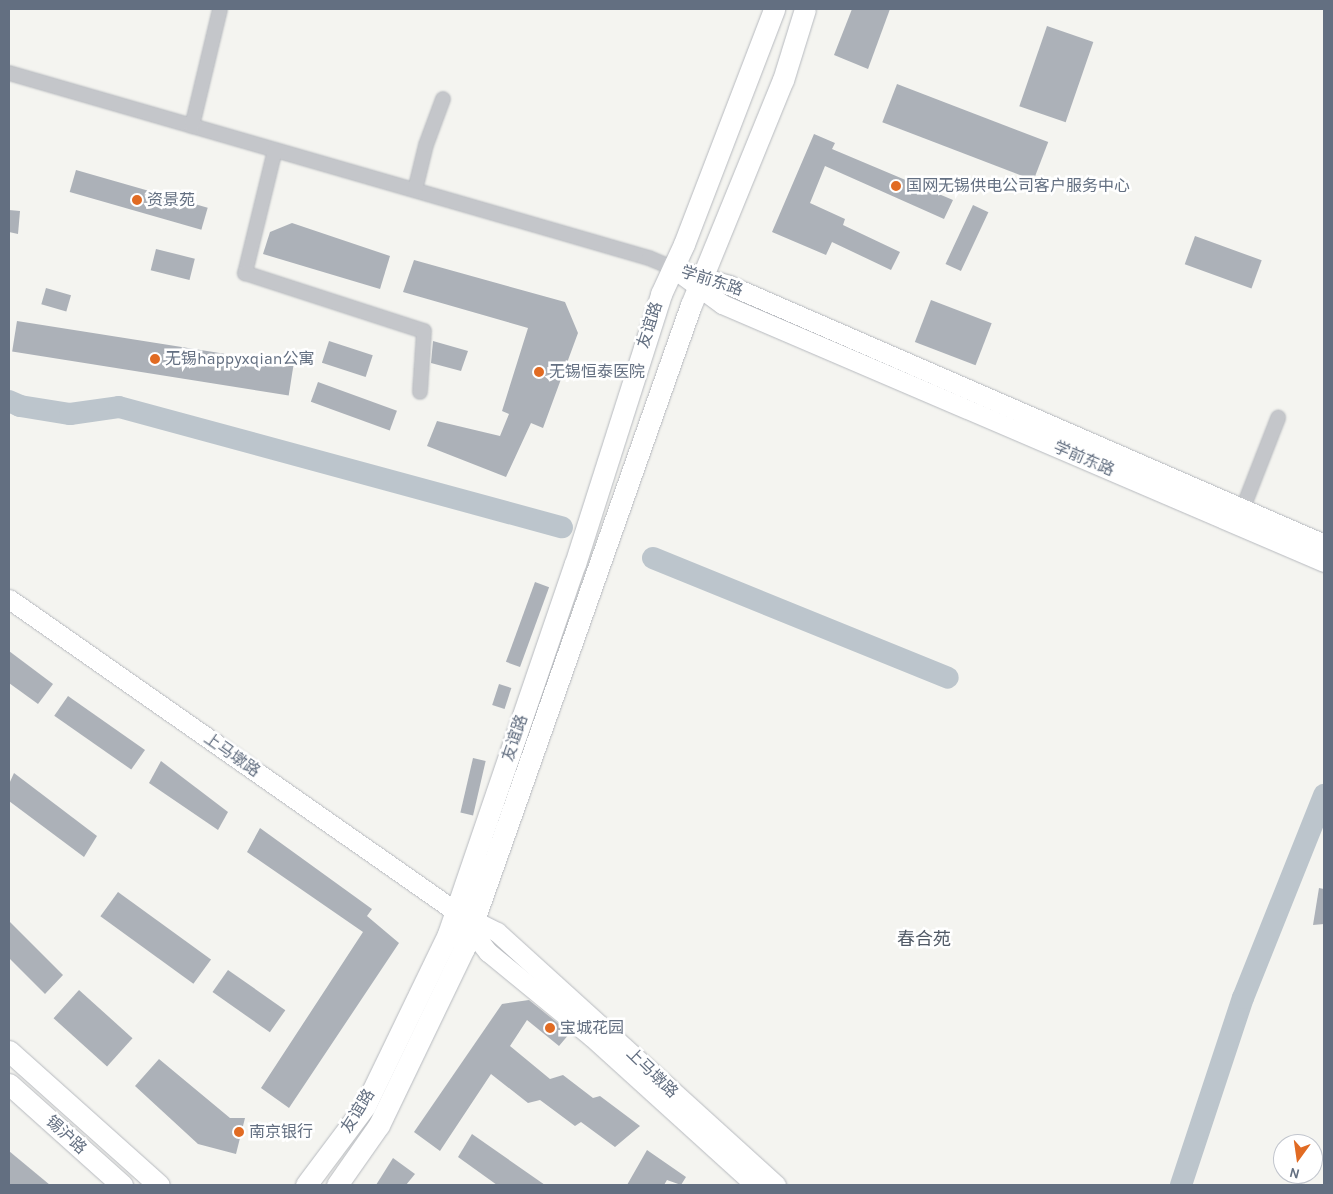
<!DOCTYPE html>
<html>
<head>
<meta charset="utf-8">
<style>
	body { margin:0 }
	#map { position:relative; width:1333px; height:1194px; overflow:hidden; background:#f4f4f0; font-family:Karla,"Noto Sans SC",sans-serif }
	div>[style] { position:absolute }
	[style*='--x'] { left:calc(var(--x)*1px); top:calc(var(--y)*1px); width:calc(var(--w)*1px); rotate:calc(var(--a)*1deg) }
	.river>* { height:22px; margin:-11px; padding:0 11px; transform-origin:11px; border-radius:11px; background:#bcc5cc }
	.building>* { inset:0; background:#acb1b8; transform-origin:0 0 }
	.roads { filter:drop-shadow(0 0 1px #b6b9be) drop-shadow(0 0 1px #b6b9be) }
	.street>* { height:14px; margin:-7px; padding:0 7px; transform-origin:7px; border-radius:7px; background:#c4c6ca }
	.secondary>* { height:19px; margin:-9.5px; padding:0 9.5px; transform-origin:9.5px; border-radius:9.5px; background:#fff }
	.primary>* { height:21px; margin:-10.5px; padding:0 10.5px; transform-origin:10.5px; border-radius:10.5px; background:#fff }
	.dots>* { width:14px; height:14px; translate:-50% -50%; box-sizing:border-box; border:2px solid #fff; border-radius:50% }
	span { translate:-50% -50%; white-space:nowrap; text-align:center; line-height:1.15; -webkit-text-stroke:5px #fff; paint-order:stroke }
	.poi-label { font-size:16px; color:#636f81 }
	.left { translate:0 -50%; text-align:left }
	.street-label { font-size:16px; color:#636f81 }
	.neighbourhood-label { font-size:18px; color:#515a66 }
	.frame { position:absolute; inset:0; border:10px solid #636f81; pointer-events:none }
	.north { position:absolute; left:1273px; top:1134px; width:50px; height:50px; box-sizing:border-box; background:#fff; border:1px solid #c1c5cd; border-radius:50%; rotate:194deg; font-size:14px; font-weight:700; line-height:20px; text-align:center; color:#636f81 }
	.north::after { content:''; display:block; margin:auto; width:18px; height:22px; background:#e16b23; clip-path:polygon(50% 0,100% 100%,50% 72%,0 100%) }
</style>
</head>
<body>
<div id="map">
	<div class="river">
		<i style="--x:9;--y:401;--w:12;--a:24"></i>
		<i style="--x:20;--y:406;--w:51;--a:9.1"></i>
		<i style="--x:70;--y:414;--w:49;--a:-8.1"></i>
		<i style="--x:119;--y:407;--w:459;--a:15.2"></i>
		<i style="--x:653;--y:558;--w:318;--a:22.1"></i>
		<i style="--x:1181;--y:1185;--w:197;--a:-71.7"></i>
		<i style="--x:1243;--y:998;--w:219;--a:-68.2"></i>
	</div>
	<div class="building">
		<i style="clip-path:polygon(852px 9px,890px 9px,868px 69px,834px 55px)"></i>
		<i style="left:1047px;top:26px;width:49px;height:85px;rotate:19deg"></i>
		<i style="left:897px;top:84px;width:162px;height:41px;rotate:21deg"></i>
		<i style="clip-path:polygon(814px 134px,835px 143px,832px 149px,953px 200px,944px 219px,825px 166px,810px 203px,845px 219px,843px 225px,900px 252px,891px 270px,832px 242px,826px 255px,772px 232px)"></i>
		<i style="left:76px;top:170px;width:137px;height:23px;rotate:16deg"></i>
		<i style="left:973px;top:205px;width:17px;height:65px;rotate:25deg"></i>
		<i style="clip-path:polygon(9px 210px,20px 211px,18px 234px,9px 232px)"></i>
		<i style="clip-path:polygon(292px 223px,390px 256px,380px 289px,263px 254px,270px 232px)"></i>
		<i style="left:1195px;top:236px;width:71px;height:30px;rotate:20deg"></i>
		<i style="left:156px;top:249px;width:40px;height:22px;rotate:14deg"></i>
		<i style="clip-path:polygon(414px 260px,565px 302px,578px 333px,543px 428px,531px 423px,506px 477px,427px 446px,437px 421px,500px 436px,509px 414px,502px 411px,528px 328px,403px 292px)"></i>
		<i style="left:46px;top:288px;width:26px;height:17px;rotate:16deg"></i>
		<i style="left:931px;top:300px;width:65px;height:45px;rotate:21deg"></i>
		<i style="left:17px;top:321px;width:280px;height:31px;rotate:9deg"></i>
		<i style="left:329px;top:341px;width:46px;height:23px;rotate:18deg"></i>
		<i style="clip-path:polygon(433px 341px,468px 351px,461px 371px,431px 363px)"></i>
		<i style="left:318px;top:382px;width:84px;height:21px;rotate:20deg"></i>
		<i style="left:535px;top:582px;width:15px;height:85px;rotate:20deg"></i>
		<i style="clip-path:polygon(9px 651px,53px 684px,38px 704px,9px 683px)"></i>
		<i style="left:499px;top:684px;width:13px;height:22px;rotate:18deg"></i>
		<i style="left:68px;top:696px;width:94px;height:24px;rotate:35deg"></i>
		<i style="left:473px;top:758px;width:13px;height:56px;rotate:13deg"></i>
		<i style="clip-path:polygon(161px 761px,228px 812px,218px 830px,149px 783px)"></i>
		<i style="clip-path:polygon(14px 773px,97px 836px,84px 857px,9px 801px,9px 784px)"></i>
		<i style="clip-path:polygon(260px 828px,372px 909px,367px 916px,399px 943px,289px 1108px,261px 1088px,363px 932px,247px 852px)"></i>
		<i style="clip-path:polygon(1319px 888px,1324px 889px,1324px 924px,1313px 925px)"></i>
		<i style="left:118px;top:892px;width:115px;height:30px;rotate:36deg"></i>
		<i style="clip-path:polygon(9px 921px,63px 975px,45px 994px,9px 958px)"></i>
		<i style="left:228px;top:970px;width:70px;height:27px;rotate:35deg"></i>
		<i style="left:79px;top:990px;width:72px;height:38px;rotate:42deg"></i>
		<i style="clip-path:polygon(529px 1000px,570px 1033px,559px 1046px,527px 1020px,510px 1046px,550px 1079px,563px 1075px,593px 1098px,600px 1096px,640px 1126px,615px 1147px,581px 1122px,575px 1126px,540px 1100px,528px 1103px,491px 1074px,440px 1151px,414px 1132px,502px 1004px)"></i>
		<i style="clip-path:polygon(159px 1059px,230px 1118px,245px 1118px,236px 1154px,198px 1144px,135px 1086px)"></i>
		<i style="clip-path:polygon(472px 1134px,545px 1185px,497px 1185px,458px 1157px)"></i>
		<i style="clip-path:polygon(647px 1150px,686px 1177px,681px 1185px,667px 1180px,664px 1185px,627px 1185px)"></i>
		<i style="clip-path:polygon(9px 1151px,50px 1185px,9px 1185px)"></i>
		<i style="clip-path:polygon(393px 1158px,415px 1174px,406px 1185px,376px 1185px)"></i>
	</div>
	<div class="roads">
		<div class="street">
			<i style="--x:9;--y:73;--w:666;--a:16.12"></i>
			<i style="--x:649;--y:258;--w:26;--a:23"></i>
			<i style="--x:192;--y:126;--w:120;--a:-76.5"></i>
			<i style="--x:275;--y:150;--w:127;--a:103.7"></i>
			<i style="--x:245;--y:273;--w:188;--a:18"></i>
			<i style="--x:424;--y:331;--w:61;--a:93.8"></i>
			<i style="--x:415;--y:190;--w:46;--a:-76.3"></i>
			<i style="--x:426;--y:145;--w:49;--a:-69.7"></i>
			<i style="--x:1243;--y:508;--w:97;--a:-68.7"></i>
		</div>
		<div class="secondary">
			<i style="--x:673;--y:268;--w:61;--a:36.3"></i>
			<i style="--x:722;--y:304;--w:655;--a:23.2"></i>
			<i style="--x:688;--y:273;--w:43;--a:16.3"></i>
			<i style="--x:729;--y:285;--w:649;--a:23.52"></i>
			<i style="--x:9;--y:599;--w:544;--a:34.97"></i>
			<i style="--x:455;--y:911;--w:47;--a:26.6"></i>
			<i style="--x:497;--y:932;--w:377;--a:42.2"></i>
			<i style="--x:462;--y:919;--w:42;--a:51.8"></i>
			<i style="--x:488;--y:952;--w:134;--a:39.3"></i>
			<i style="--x:592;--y:1037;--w:220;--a:42.2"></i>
		</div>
		<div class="primary">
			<i style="--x:9;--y:1051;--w:201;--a:41.8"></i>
			<i style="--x:9;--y:1084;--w:152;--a:41.8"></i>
			<i style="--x:306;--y:1185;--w:99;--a:-53.2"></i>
			<i style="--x:365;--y:1106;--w:191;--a:-64.2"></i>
			<i style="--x:448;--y:934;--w:391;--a:-71.1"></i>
			<i style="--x:575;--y:564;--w:283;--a:-72.3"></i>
			<i style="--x:661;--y:294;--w:55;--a:-65.3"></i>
			<i style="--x:684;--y:244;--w:252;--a:-69"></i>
			<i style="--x:337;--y:1185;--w:73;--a:-55"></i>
			<i style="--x:379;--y:1125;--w:196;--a:-64.3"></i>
			<i style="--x:464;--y:948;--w:682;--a:-70.56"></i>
			<i style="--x:691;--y:305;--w:243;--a:-67.8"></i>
			<i style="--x:783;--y:80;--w:74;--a:-72.8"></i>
		</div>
	</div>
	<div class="dots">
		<i style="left:896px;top:186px;background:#e16b23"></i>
		<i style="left:137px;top:200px;background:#e16b23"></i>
		<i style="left:155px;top:359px;background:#e16b23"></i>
		<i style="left:539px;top:372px;background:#e16b23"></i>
		<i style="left:550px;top:1028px;background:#e16b23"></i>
		<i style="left:239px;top:1132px;background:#e16b23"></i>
	</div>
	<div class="poi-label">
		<span class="left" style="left:906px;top:186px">国网无锡供电公司客户服务中心</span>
		<span class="left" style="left:147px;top:200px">资景苑</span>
		<span class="left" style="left:165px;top:359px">无锡happyxqian公寓</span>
		<span class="left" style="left:549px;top:372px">无锡恒泰医院</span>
		<span class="left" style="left:560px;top:1028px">宝城花园</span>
		<span class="left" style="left:249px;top:1132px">南京银行</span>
	</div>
	<div class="street-label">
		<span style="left:712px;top:281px;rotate:18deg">学前东路</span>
		<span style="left:650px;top:325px;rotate:-72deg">友谊路</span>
		<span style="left:1084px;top:459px;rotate:23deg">学前东路</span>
		<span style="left:515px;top:738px;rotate:-71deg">友谊路</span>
		<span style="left:232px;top:755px;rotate:35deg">上马墩路</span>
		<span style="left:652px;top:1073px;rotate:44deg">上马墩路</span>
		<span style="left:358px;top:1111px;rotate:-58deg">友谊路</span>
		<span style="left:66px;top:1135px;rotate:42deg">锡沪路</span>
	</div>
	<div class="neighbourhood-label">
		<span style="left:924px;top:939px">春合苑</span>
	</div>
	<div class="frame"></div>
	<div class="north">N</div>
</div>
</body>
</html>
